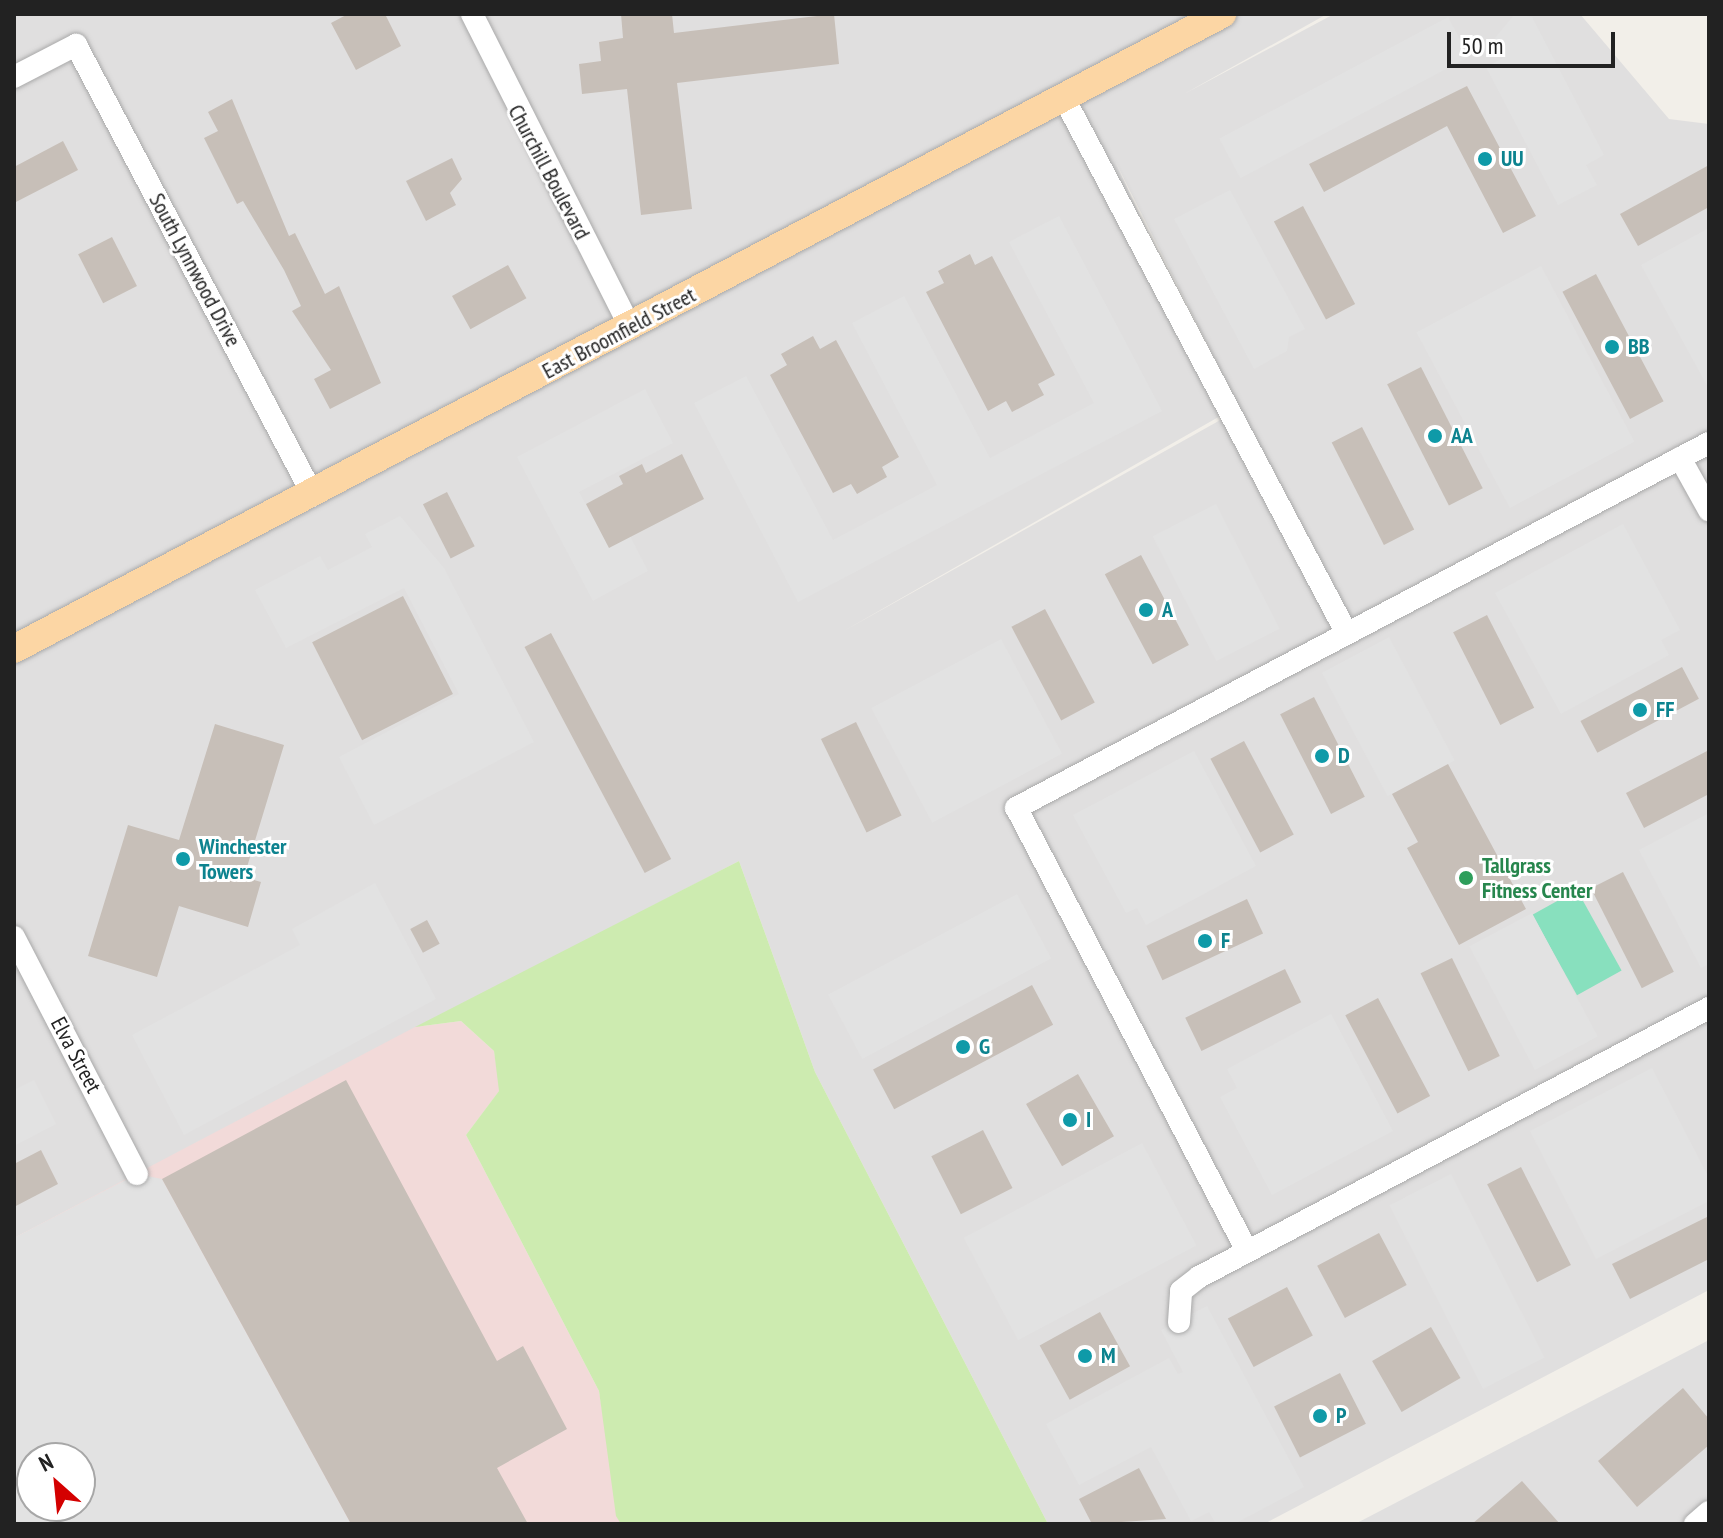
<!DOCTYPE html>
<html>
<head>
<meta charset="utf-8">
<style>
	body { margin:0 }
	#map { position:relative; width:1723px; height:1538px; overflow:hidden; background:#f2efe9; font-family:"PT Sans Narrow",sans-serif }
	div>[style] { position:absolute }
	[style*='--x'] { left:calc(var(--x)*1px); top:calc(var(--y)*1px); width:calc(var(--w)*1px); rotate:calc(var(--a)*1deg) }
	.residential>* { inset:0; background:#e0dfdf }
	.commercial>* { inset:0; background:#f2dad9 }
	.grass>* { inset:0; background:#cdebb0 }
	.pitch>* { inset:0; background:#88e0be; transform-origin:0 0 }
	.parking>* { inset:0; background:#e2e2e2; transform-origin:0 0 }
	.building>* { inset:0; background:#c7bfb8; transform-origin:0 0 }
	.roads { filter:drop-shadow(0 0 2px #a9a9a9) drop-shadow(0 0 2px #a9a9a9) }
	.minor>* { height:22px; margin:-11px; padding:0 11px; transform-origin:11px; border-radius:11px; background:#fff }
	.major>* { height:28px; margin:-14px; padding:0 14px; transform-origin:14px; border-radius:14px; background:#fcd6a4 }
	.dots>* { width:22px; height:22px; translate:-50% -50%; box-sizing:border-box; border:4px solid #fff; border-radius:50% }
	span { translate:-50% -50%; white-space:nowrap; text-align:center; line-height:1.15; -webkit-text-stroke:6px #fff; paint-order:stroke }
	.culture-label { font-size:22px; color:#0d838f; font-weight:700 }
	.left { translate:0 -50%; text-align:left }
	.street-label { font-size:22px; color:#222 }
	.leisure-label { font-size:22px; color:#27864d; font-weight:700 }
	.frame { position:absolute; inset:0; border:16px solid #222; pointer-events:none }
	.north { position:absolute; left:16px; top:1442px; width:80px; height:80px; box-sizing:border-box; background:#fff; border:2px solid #a7a7a7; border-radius:50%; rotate:333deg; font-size:22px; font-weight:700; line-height:32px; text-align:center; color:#222 }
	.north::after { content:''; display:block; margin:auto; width:28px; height:36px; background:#d40000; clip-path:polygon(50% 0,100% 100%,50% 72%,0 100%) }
	.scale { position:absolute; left:1447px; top:32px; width:168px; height:36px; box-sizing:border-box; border:4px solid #222; border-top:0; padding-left:10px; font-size:24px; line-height:28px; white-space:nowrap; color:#222; -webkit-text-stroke:6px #fff; paint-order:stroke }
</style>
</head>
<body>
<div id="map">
	<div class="residential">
		<i style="clip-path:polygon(evenodd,14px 14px,1327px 14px,1184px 94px,1334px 14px,1580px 14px,1669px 119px,1709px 124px,1709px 1290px,1264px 1524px,1048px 1524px,815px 1072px,739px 861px,14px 1238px,14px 14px,1116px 163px,1240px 409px,842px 632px,1229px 411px,1116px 163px)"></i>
		<i style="clip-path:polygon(1709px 1340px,1709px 1524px,1355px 1524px)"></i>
	</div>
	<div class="commercial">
		<i style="clip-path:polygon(evenodd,461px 1021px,494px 1051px,500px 1090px,466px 1135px,599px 1391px,621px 1524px,14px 1524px,14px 1238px,415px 1027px,461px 1021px,32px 1458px,80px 1458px,80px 1506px,32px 1506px,32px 1458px)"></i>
	</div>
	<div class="grass">
		<i style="clip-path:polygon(739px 861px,815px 1072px,1048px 1524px,621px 1524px,616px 1516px,599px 1391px,466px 1135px,499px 1091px,494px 1051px,461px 1021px,415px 1027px)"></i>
	</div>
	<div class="pitch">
		<i style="left:1577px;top:890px;width:92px;height:51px;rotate:61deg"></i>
	</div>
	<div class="parking">
		<i style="clip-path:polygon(1515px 14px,1532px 17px,1604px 155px,1586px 165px,1597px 185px,1558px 205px,1486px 67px,1505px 57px,1495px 38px)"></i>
		<i style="left:1448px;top:17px;width:45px;height:259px;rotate:62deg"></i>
		<i style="clip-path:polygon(1230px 190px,1305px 329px,1289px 337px,1287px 351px,1254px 369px,1174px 219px)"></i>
		<i style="clip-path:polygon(1059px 216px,1162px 411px,798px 602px,694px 403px,746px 376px,833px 540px,937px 485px,852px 323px,904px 296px,990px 458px,1094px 403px,1009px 242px)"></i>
		<i style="clip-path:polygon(1709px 228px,1709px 389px,1641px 265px)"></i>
		<i style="left:1541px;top:266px;width:199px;height:141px;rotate:62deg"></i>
		<i style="clip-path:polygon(645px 389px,673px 443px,579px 492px,609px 547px,630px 536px,648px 571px,593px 601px,517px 457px)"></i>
		<i style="left:1216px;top:504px;width:140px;height:71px;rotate:63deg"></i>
		<i style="clip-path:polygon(400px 516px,444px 568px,534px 742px,374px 825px,339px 757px,459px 694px,404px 588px,286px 648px,255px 590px,320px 556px,328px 570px,372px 547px,365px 534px)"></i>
		<i style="clip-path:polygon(1623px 524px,1680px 630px,1661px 640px,1669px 655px,1561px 714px,1495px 593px)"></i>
		<i style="left:1389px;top:637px;width:140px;height:76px;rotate:62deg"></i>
		<i style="left:1001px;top:639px;width:130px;height:147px;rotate:62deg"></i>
		<i style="clip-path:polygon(1194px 751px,1256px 866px,1146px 925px,1137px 908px,1126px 913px,1073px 815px)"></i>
		<i style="clip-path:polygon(1709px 813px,1709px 964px,1701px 968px,1639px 850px)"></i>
		<i style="clip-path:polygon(375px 883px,436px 999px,184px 1135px,132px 1035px,300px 945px,292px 929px)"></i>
		<i style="left:1017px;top:894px;width:73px;height:214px;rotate:62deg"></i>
		<i style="left:1532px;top:913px;width:140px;height:71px;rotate:62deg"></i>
		<i style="clip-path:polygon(1331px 1014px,1393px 1131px,1272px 1195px,1220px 1097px,1237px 1088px,1227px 1069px)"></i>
		<i style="clip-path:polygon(1652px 1068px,1709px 1178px,1709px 1201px,1596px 1259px,1530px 1131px)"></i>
		<i style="clip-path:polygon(34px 1080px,56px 1124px,14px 1146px,14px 1090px)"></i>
		<i style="left:1142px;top:1143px;width:116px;height:202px;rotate:62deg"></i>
		<i style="clip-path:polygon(evenodd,137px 1174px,162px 1179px,351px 1524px,14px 1524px,14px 1238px,137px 1174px,32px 1458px,80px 1458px,80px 1506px,32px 1506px,32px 1458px)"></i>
		<i style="left:1451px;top:1174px;width:206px;height:69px;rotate:63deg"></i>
		<i style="clip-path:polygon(1207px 1306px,1304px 1487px,1234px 1524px,1216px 1524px,1209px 1512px,1191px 1521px,1151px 1447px,1079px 1485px,1046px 1424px,1169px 1358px,1178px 1374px,1183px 1372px,1161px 1330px)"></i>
	</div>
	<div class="building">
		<i style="clip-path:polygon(348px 14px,385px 14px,401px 46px,356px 70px,331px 23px)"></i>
		<i style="clip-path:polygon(621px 14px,672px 14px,674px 33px,834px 14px,839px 64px,677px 83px,692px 209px,641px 215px,627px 89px,582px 94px,579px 64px,601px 61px,599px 42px,623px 38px)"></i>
		<i style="clip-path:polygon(1467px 86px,1536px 216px,1503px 233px,1447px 126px,1324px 192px,1309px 164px)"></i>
		<i style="clip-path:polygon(232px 99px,289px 236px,295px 233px,325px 294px,339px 286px,381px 383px,330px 409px,314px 379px,331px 370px,292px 311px,301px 306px,284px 270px,243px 201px,237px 204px,204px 138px,218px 131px,208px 112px)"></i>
		<i style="clip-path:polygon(63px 141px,78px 170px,14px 203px,14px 167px)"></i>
		<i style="clip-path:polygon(452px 158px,462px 179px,450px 193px,456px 205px,426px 221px,406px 181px)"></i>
		<i style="clip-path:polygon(1709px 165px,1709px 207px,1638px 246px,1620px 214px)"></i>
		<i style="left:1303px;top:206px;width:111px;height:33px;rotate:62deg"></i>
		<i style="left:112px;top:237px;width:55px;height:38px;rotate:63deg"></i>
		<i style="clip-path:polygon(970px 254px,975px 265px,992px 256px,1055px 375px,1038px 384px,1044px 395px,1012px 412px,1006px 401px,988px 411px,926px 292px,944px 283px,938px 271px)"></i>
		<i style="left:508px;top:265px;width:38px;height:64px;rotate:61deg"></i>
		<i style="left:1596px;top:274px;width:144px;height:38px;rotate:62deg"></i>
		<i style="clip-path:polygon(813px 336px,820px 349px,836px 340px,899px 457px,882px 467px,887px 477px,857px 494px,851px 484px,833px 493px,770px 375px,787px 365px,781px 354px)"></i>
		<i style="left:1421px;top:367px;width:136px;height:38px;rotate:63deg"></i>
		<i style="left:1362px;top:427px;width:115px;height:34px;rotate:63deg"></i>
		<i style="clip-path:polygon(682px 454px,704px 499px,609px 548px,586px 504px,623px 484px,619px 476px,642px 464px,646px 473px)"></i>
		<i style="left:447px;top:492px;width:61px;height:27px;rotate:63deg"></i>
		<i style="left:1141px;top:555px;width:102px;height:41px;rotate:62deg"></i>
		<i style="left:403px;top:596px;width:110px;height:102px;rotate:63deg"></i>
		<i style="left:1045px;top:609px;width:106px;height:38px;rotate:62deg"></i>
		<i style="left:1487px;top:615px;width:104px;height:38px;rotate:63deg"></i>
		<i style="left:551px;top:633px;width:256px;height:30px;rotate:62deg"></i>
		<i style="left:1682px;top:667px;width:36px;height:115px;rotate:62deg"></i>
		<i style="left:1314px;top:697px;width:112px;height:38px;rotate:63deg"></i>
		<i style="left:856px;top:722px;width:104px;height:39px;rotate:64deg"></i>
		<i style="clip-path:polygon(215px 724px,284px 745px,244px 877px,261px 882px,248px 927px,179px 906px,157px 977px,88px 956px,128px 825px,179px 840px)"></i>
		<i style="left:1244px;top:741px;width:106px;height:38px;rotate:62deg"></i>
		<i style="clip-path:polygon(1709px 750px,1709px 794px,1644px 828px,1626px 793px)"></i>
		<i style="clip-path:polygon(1448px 764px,1526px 909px,1459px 945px,1407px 848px,1418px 842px,1392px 794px)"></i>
		<i style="left:1623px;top:872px;width:112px;height:36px;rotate:63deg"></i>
		<i style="left:1247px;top:899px;width:38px;height:111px;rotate:65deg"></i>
		<i style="left:427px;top:920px;width:27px;height:19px;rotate:62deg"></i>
		<i style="left:1452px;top:958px;width:109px;height:35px;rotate:64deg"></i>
		<i style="left:1285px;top:969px;width:37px;height:111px;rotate:64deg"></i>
		<i style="left:1032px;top:985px;width:45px;height:180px;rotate:62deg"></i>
		<i style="left:1378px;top:998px;width:111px;height:37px;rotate:62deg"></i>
		<i style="left:1078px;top:1074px;width:72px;height:60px;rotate:60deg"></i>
		<i style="clip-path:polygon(346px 1080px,497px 1361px,523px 1346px,567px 1429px,497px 1468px,528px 1524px,351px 1524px,162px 1179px)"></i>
		<i style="left:983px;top:1130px;width:65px;height:58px;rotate:63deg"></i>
		<i style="clip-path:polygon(41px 1150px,58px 1184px,14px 1207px,14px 1164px)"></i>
		<i style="left:1521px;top:1167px;width:110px;height:38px;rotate:63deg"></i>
		<i style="clip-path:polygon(1709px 1216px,1709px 1259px,1630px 1299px,1612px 1264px)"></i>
		<i style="left:1379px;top:1233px;width:59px;height:70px;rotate:62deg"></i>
		<i style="left:1287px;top:1287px;width:55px;height:67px;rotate:62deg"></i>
		<i style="left:1100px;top:1312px;width:62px;height:69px;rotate:61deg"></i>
		<i style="left:1431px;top:1327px;width:59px;height:68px;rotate:60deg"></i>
		<i style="left:1340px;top:1373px;width:57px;height:74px;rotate:63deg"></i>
		<i style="clip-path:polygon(1683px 1388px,1709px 1419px,1709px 1445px,1637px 1507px,1598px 1461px)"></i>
		<i style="clip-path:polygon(1139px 1468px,1166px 1519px,1092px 1524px,1079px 1499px)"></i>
		<i style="clip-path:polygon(1522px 1481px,1560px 1524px,1472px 1524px)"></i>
	</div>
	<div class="roads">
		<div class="minor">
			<i style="--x:472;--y:14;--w:351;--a:63.2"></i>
			<i style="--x:14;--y:77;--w:70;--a:-27.3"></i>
			<i style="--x:76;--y:45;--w:509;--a:62.23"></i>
			<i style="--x:1064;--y:98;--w:604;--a:62.16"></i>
			<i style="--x:1680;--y:458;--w:60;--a:60.9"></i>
			<i style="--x:14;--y:937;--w:267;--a:62.6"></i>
			<i style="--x:1246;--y:1249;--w:497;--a:-117.5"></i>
			<i style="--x:1016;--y:808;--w:783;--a:-27.78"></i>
			<i style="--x:1179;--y:1322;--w:31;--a:-86"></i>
			<i style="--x:1181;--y:1291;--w:23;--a:-38"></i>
			<i style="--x:1199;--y:1277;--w:577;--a:-27.81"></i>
			<i style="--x:1695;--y:1524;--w:18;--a:-41"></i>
		</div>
		<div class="major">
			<i style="--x:14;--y:649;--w:1365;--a:-27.73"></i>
		</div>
	</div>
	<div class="dots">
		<i style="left:1485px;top:159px;background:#0f9aa8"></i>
		<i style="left:1612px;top:347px;background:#0f9aa8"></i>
		<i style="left:1435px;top:436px;background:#0f9aa8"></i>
		<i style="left:1146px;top:610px;background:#0f9aa8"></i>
		<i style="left:1640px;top:710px;background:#0f9aa8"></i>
		<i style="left:1322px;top:756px;background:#0f9aa8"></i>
		<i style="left:183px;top:859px;background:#0f9aa8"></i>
		<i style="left:1466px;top:878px;background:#2e9e5b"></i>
		<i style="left:1205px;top:941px;background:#0f9aa8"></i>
		<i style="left:963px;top:1047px;background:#0f9aa8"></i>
		<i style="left:1070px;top:1120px;background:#0f9aa8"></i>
		<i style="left:1085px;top:1356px;background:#0f9aa8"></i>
		<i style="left:1320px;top:1416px;background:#0f9aa8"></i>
	</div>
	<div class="culture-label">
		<span class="left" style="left:1501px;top:159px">UU</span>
		<span class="left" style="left:1628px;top:347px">BB</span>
		<span class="left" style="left:1451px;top:436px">AA</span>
		<span class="left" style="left:1162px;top:610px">A</span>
		<span class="left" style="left:1656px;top:710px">FF</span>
		<span class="left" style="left:1338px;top:756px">D</span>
		<span class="left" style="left:199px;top:859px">Winchester<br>Towers</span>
		<span class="left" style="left:1221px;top:941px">F</span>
		<span class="left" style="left:979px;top:1047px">G</span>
		<span class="left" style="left:1086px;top:1120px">I</span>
		<span class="left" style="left:1101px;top:1356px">M</span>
		<span class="left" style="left:1336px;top:1416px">P</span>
	</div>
	<div class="street-label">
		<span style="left:549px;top:172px;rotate:62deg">Churchill Boulevard</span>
		<span style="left:195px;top:270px;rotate:62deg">South Lynnwood Drive</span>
		<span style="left:619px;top:333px;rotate:-28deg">East Broomfield Street</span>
		<span style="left:76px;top:1055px;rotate:62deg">Elva Street</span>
	</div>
	<div class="leisure-label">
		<span class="left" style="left:1482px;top:878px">Tallgrass<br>Fitness Center</span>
	</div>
	<div class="frame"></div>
	<div class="north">N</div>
	<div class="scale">50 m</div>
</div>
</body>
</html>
